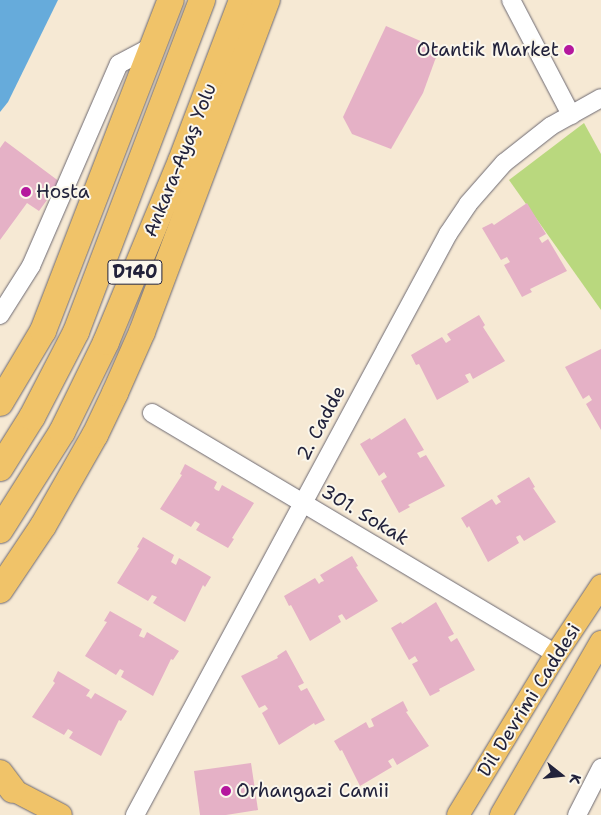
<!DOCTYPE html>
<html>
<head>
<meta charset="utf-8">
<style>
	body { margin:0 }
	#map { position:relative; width:601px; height:815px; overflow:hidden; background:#f6e9d4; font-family:"Shantell Sans",sans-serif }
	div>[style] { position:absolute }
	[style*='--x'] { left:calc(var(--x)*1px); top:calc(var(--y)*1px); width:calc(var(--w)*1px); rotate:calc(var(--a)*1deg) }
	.green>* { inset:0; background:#b9d87e }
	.water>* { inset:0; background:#66abdb }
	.building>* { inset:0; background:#e5b1c6 }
	.roads { filter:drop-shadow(0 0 1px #6c6871) drop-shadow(0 0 1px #6c6871) }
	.minor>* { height:18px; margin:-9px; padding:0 9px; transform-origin:9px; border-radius:9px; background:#fff }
	.major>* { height:22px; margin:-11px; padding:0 11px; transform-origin:11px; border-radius:11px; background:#f0c369 }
	.highway>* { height:26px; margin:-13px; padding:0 13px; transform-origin:13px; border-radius:13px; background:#f0c369 }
	.dots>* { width:14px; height:14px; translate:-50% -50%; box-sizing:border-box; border:2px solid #fbf7ec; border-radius:50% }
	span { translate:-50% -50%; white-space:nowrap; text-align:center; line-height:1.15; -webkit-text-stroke:4px #fbf7ec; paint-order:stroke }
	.shield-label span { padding:1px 4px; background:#fbf7ec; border:1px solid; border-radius:4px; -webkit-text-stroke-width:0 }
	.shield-label { font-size:18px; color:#22223b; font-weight:700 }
	.poi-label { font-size:19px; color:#22223b }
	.right { translate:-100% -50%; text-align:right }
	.left { translate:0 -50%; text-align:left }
	.street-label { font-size:19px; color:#22223b }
	.north { position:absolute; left:536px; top:750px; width:50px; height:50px; -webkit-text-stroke:4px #fbf7ec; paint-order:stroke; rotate:106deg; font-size:14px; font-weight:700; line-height:20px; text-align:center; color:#22223b }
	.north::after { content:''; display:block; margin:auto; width:18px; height:22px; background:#22223b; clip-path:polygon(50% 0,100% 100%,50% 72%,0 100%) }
</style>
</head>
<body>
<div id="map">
	<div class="green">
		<i style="clip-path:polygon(584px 123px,601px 154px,601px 310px,509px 180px)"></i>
	</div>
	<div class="water">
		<i style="clip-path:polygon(0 0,58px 0,8px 102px,0 112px)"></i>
	</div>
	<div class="building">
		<i style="clip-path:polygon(386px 26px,439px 49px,423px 93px,391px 149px,352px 134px,343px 117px)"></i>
		<i style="clip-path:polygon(5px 141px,60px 182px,39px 211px,27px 203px,0 240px,0 148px)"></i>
		<i style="clip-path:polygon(527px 203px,546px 234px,539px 238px,542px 243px,548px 239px,567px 271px,530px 289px,532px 292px,522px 297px,504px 265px,510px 262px,507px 257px,501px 260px,482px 228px,492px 223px,494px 225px)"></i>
		<i style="clip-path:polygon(479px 315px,485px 325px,483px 327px,505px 361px,473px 379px,470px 373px,465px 375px,469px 382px,437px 400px,419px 364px,416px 365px,411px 355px,442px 337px,446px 343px,449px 341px,451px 340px,447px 334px)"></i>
		<i style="clip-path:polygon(601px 349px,601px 430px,586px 404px,592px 400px,589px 395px,583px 399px,565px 367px)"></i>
		<i style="clip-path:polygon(405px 418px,424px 450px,417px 453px,419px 456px,420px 458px,426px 455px,445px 486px,408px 505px,410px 507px,399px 513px,381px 481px,387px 477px,384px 472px,379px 476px,360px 444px,370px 438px,371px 440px)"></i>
		<i style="clip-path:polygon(185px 464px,217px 482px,214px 488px,216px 490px,219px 491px,222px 485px,254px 503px,232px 538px,234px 539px,228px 548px,196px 530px,200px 524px,195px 521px,191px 527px,160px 509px,182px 475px,180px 474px)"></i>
		<i style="clip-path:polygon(529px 477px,535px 487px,533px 488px,556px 522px,524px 541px,520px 535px,516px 537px,519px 543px,488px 562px,469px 526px,467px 528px,461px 518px,492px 499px,496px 505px,499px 503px,501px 502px,497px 496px)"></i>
		<i style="clip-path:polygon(143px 537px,174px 555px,171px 562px,176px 565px,179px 558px,211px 577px,205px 587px,203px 585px,185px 622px,153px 603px,157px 597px,152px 595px,148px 601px,117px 583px,139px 548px,137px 547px)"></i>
		<i style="clip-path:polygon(352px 556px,358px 566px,356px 567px,378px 601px,346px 620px,342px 614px,338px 616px,341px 622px,310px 641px,291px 605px,289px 606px,284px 596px,315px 578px,319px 584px,321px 582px,324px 581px,320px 575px)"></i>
		<i style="clip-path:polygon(436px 602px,454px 634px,448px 637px,451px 642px,457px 638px,475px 670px,439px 689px,440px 691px,430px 696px,412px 664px,418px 661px,415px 656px,409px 660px,391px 628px,401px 622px,402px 624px)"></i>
		<i style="clip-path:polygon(110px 611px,142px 629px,139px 636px,144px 638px,147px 632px,179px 651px,173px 660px,171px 659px,153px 696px,121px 677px,124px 671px,120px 669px,116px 675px,85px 656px,107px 622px,104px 621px)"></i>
		<i style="clip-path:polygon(286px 650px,304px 683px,298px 686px,301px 691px,307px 688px,325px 720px,315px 725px,314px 723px,279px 745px,262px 713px,268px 709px,265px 705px,259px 708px,241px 676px,278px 658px,277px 656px)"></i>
		<i style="clip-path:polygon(58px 671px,90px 690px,86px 696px,89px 697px,91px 699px,95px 693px,127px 711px,121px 721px,119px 720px,101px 756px,69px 738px,73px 732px,68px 729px,64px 735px,32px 717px,55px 683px,53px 681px)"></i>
		<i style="clip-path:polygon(403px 701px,408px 711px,406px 712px,429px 746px,397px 765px,393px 758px,388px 761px,392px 767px,360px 786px,342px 750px,340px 751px,334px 741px,366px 722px,369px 728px,372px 727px,374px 726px,371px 719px)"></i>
		<i style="clip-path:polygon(251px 763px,258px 810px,226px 815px,200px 815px,194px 771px)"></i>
	</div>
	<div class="roads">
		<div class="minor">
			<i style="--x:511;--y:0;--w:130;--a:62.4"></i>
			<i style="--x:0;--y:315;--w:58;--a:-57.7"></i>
			<i style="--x:31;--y:266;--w:220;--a:-66.5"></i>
			<i style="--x:119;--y:64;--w:38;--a:-28"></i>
			<i style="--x:152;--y:413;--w:470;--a:30.8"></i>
			<i style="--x:135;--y:815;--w:660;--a:-61.69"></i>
			<i style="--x:448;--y:234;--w:36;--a:-56"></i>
			<i style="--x:468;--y:204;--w:55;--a:-48.7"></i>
			<i style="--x:504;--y:163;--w:60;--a:-38.2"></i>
			<i style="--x:551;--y:126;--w:57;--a:-29.2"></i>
			<i style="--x:577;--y:815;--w:53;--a:-62.9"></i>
		</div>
		<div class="major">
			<i style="--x:13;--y:790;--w:54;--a:27.5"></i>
			<i style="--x:458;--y:815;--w:188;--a:-58.7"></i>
			<i style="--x:556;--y:654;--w:82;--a:-56.5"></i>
			<i style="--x:501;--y:815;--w:200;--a:-60"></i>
		</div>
		<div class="highway">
			<i style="--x:0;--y:403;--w:84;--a:-59.2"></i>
			<i style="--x:43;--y:331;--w:355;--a:-68.9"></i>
			<i style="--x:0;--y:468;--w:60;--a:-57.9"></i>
			<i style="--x:32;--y:417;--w:96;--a:-62.6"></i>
			<i style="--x:76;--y:332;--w:355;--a:-69.2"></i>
			<i style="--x:0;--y:530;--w:116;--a:-57.7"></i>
			<i style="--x:62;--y:432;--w:100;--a:-63.9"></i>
			<i style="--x:106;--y:342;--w:196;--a:-67.5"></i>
			<i style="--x:181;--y:161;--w:172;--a:-69.2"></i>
			<i style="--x:0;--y:590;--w:77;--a:-56.1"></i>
			<i style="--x:43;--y:526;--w:105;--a:-60.3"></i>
			<i style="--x:95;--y:435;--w:47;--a:-64.5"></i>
			<i style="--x:115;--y:393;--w:67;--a:-66.1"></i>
			<i style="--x:142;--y:332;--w:355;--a:-69.4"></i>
			<i style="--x:0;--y:773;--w:21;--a:53"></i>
		</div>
	</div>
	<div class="dots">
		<i style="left:569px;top:50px;background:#b5179e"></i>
		<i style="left:26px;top:192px;background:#b5179e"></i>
		<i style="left:226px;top:791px;background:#b5179e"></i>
	</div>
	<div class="shield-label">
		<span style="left:135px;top:272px">D140</span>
	</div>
	<div class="poi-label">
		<span class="right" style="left:559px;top:50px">Otantik Market</span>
		<span class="left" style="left:36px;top:192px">Hosta</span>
		<span class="left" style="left:236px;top:791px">Orhangazi Camii</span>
	</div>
	<div class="street-label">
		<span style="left:180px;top:160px;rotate:-68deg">Ankara-Ayaş Yolu</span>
		<span style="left:321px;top:423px;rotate:-62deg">2. Cadde</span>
		<span style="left:365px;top:515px;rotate:31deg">301. Sokak</span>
		<span style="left:529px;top:700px;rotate:-58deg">Dil Devrimi Caddesi</span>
	</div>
	<div class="north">K</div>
</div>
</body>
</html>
